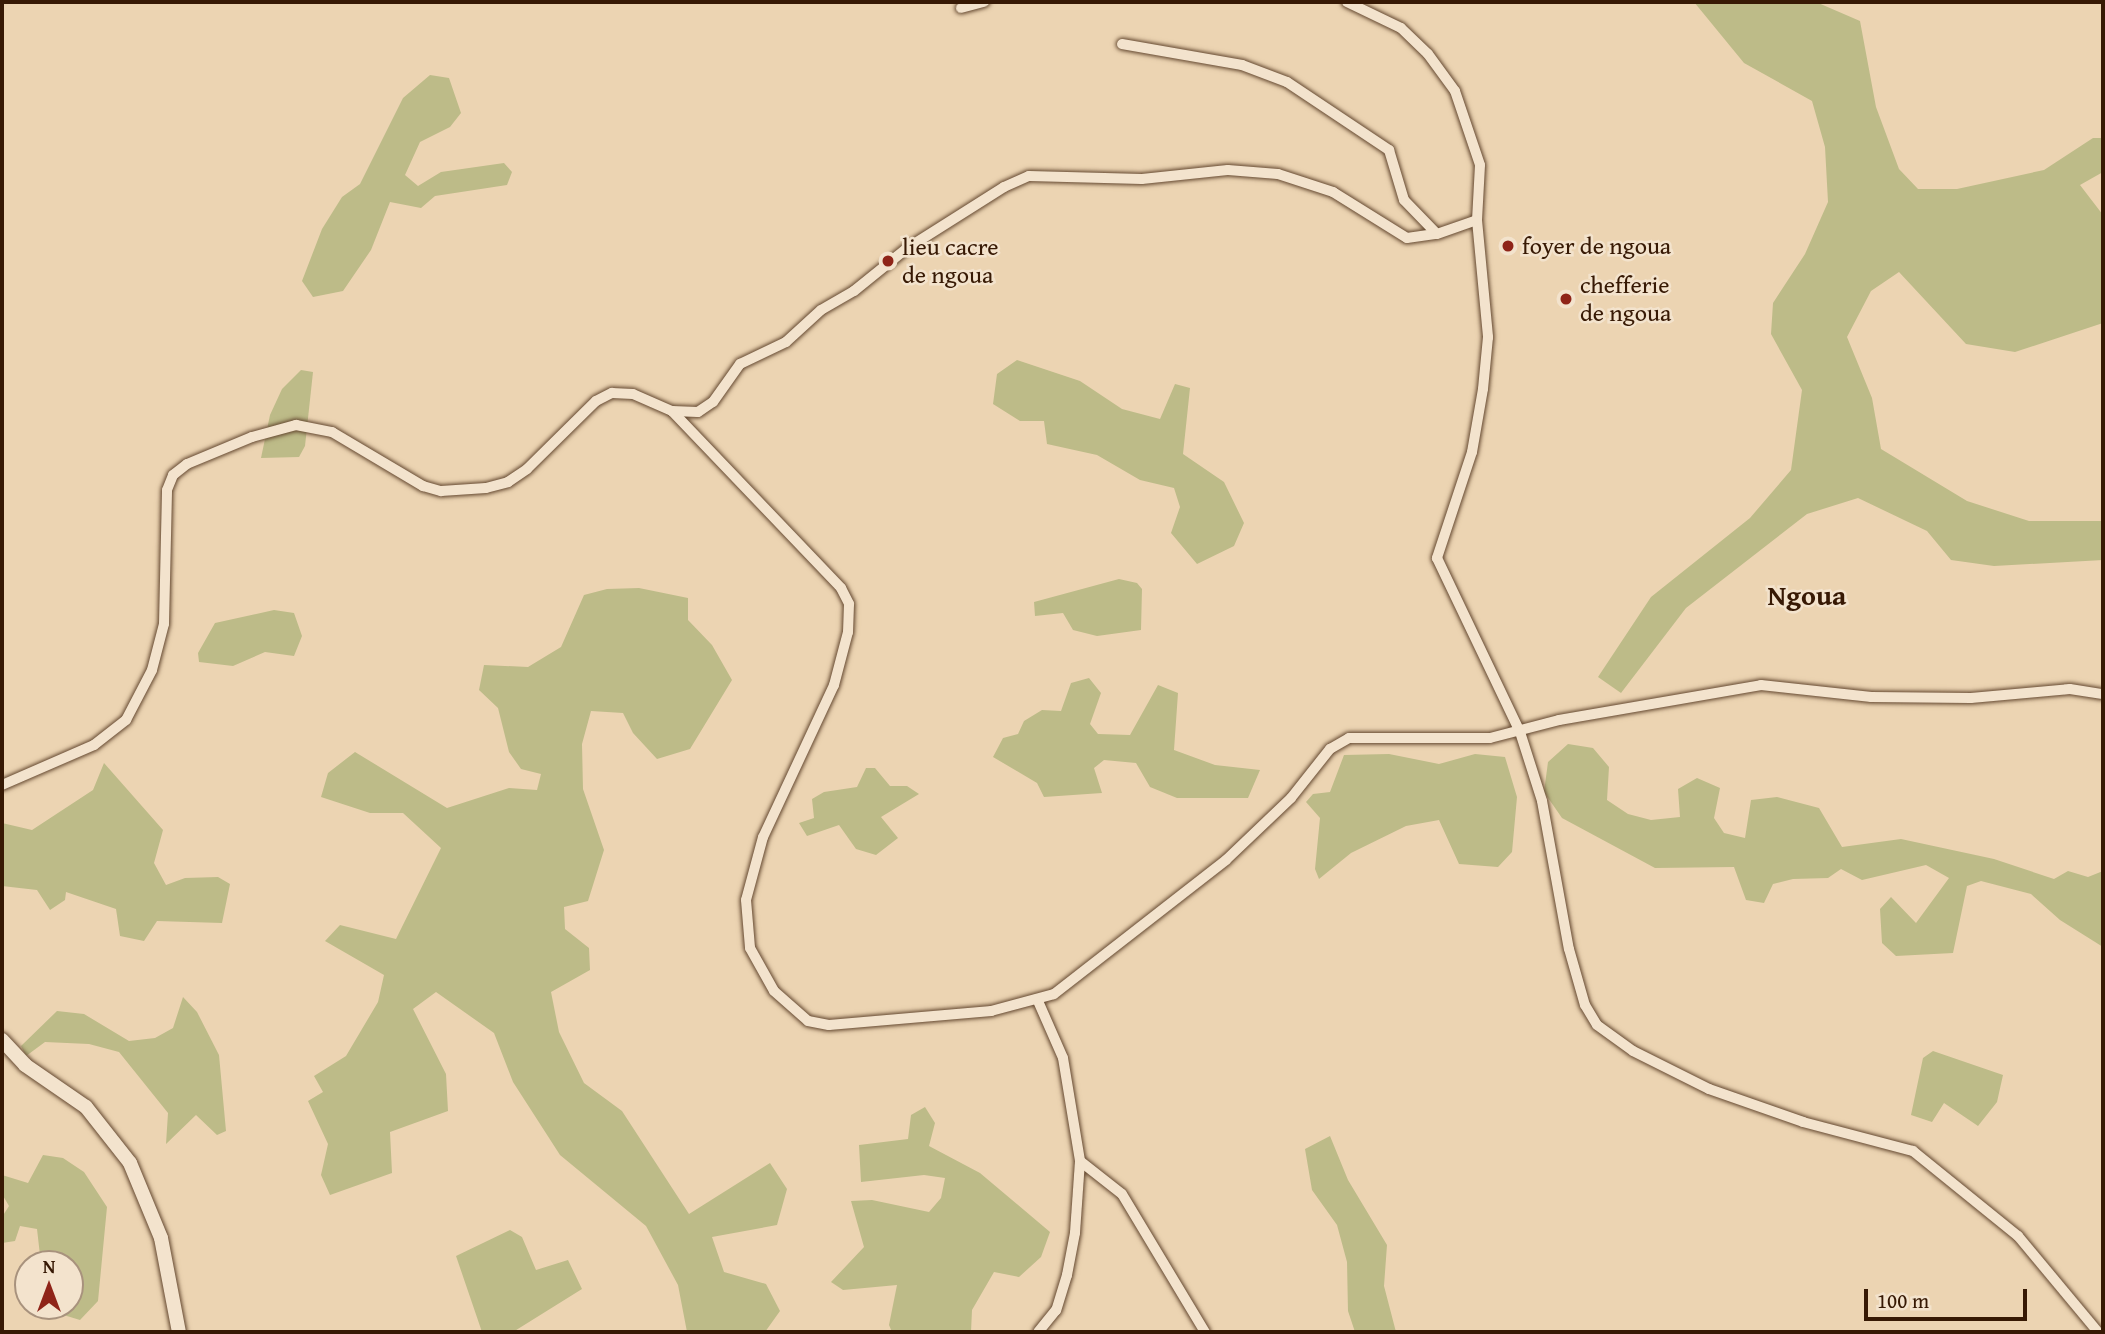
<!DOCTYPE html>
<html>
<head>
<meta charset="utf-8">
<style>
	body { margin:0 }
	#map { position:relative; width:2105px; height:1334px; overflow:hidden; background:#ecd4b2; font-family:"Gentium Book Plus",serif }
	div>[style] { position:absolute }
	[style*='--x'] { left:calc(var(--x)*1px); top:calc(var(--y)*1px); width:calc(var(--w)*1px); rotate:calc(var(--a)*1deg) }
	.green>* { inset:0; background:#bdbb88 }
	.roads { filter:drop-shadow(0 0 2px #644830) drop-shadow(0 0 2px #644830) }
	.street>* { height:10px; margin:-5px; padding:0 5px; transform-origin:5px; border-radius:5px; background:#f3e3cd }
	.secondary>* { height:14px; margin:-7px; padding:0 7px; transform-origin:7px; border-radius:7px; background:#f3e3cd }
	.dots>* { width:19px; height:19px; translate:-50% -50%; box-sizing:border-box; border:4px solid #f3e3cd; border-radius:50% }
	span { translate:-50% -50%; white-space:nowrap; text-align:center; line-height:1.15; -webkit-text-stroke:5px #f3e3cd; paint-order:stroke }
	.poi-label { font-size:24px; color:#371904 }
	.left { translate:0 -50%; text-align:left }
	.quarter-label { font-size:28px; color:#371904; font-weight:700 }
	.frame { position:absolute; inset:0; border:4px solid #371904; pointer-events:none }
	.north { position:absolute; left:14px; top:1250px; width:70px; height:70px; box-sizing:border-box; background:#f3e3cd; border:2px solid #a8927d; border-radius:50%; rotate:0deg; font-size:19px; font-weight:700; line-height:28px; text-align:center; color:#371904 }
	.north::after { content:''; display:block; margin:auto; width:24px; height:32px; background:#8f2418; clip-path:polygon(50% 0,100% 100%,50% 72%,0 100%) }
	.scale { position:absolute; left:1864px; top:1289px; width:163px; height:32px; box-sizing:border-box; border:4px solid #371904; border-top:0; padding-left:9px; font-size:21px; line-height:24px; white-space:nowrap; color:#371904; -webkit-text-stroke:5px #f3e3cd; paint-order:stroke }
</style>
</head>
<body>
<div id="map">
	<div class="green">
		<i style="clip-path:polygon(1694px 2px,1816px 2px,1860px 21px,1876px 107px,1899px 169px,1918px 189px,1957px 189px,2044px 170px,2093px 138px,2103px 138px,2103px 172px,2080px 185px,2103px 215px,2103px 323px,2015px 352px,1966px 344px,1899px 272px,1871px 291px,1847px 337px,1872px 398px,1881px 449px,1967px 501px,2029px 521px,2103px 521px,2103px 560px,1994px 566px,1951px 560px,1927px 531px,1858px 498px,1807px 514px,1686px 608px,1621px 693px,1598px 677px,1651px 597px,1750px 518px,1791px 470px,1802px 390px,1771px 334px,1773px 303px,1805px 254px,1828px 202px,1825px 147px,1812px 101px,1744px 63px)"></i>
		<i style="clip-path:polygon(430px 75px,449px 78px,461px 113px,450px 127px,420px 142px,405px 175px,418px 186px,441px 172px,504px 163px,512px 172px,507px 185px,435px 196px,421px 208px,390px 202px,371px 250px,343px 291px,313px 297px,302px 281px,322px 229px,342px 197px,360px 184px,403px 98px)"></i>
		<i style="clip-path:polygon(1017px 360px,1080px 381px,1122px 409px,1160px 419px,1175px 384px,1190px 388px,1183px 454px,1224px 482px,1244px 523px,1234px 546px,1197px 564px,1171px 533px,1180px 507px,1174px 488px,1140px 480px,1097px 455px,1047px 444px,1044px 421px,1020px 421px,993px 404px,997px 374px)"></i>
		<i style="clip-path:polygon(301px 370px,313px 372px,305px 446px,299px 457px,261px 458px,270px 415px,282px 389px)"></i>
		<i style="clip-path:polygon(1119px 579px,1137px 583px,1142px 589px,1141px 630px,1097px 636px,1073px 630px,1063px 613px,1035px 616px,1034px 602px)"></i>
		<i style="clip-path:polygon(639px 588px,688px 598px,688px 620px,712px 645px,732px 680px,690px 749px,657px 759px,633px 733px,623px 713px,591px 711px,582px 744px,583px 789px,604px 850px,588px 901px,564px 907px,565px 929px,589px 948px,590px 970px,551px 992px,559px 1032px,584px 1083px,622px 1111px,689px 1214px,770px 1163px,787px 1189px,777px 1225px,712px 1237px,724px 1272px,766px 1284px,780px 1311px,765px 1332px,687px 1332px,678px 1285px,646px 1226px,560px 1155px,513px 1082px,494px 1033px,436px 992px,413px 1009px,446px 1074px,448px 1111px,390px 1132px,392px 1173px,330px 1195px,321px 1175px,328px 1144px,308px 1101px,323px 1092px,314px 1076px,346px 1056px,378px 1002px,384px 975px,325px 941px,340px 925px,396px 939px,441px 848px,403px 813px,370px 813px,321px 797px,328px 773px,355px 752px,447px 808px,509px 788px,537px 790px,541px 774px,521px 769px,509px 752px,498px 708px,479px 690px,484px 665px,528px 667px,561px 647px,584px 595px,607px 589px)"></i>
		<i style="clip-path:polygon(274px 610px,294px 613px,302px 636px,294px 656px,265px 652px,233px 666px,199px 662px,198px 653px,215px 623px)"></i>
		<i style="clip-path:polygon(1089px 678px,1101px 693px,1090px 724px,1098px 734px,1130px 735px,1158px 685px,1178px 693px,1174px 750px,1215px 765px,1260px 770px,1248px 798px,1177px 798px,1150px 787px,1136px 763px,1104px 760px,1094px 768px,1102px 793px,1044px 797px,1037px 783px,993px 757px,1003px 738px,1018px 734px,1024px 721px,1042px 710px,1061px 711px,1071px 683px)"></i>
		<i style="clip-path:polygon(1568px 744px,1593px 748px,1609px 767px,1607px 800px,1628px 814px,1651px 820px,1680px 817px,1678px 789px,1697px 778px,1720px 788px,1714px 818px,1724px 833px,1745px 838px,1751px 800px,1777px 797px,1819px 808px,1842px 847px,1901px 839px,1994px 859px,2054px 879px,2068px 871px,2088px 877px,2103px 871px,2103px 947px,2060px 920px,2031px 894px,1981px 881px,1967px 886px,1953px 953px,1896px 956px,1882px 943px,1880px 909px,1891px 897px,1916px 923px,1949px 878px,1926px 865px,1862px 880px,1841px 869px,1828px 878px,1793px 879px,1773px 884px,1764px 903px,1746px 900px,1734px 867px,1655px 868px,1562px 818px,1544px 792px,1548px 762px)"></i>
		<i style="clip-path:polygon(1389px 754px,1439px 764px,1475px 754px,1505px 757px,1517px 797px,1512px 852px,1498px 867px,1459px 864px,1439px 820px,1406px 826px,1351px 853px,1319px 879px,1315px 869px,1320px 818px,1306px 802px,1313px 794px,1330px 792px,1344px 755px)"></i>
		<i style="clip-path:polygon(104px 763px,163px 830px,154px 863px,166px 885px,185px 878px,218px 877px,230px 884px,222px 923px,157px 921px,144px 941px,120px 936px,116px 909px,66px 892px,65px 900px,50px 910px,37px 890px,2px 886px,2px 823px,32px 830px,93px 790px)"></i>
		<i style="clip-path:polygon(866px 768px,875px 768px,890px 786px,907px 786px,919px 794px,881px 817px,898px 838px,876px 855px,856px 849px,839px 825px,807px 836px,799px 823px,814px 818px,812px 799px,824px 792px,857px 787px)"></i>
		<i style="clip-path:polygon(183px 997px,197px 1012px,219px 1055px,226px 1131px,217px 1135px,196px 1115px,166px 1144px,168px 1113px,119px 1052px,89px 1044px,45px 1042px,26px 1056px,21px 1046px,57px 1011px,84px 1014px,129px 1041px,155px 1038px,173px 1028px)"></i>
		<i style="clip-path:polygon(1933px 1051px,2003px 1075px,1997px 1102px,1978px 1126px,1944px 1103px,1932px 1122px,1911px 1115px,1923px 1058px)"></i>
		<i style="clip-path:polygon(925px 1107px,935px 1123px,929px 1146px,980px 1173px,1050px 1232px,1041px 1257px,1019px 1277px,994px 1272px,972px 1310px,971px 1332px,892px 1332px,889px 1325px,897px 1285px,843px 1290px,831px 1282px,864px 1247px,851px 1201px,872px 1200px,929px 1212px,941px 1198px,945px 1178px,924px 1175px,861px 1182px,859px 1145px,908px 1139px,911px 1115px)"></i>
		<i style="clip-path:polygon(1330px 1136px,1348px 1180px,1387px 1245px,1384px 1286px,1396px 1332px,1355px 1332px,1348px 1311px,1347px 1262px,1337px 1225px,1312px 1190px,1305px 1149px)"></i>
		<i style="clip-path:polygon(43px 1155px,63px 1158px,84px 1172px,107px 1207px,98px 1301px,80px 1320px,57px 1313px,54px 1306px,70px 1306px,70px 1264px,41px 1264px,37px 1229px,20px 1226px,15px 1241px,2px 1243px,2px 1217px,9px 1206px,2px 1194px,2px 1175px,28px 1183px)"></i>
		<i style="clip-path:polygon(510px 1230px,522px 1237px,536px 1270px,568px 1260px,582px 1289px,513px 1332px,482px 1332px,456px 1256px)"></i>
	</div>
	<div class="roads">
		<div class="street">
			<i style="--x:1347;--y:2;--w:60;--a:25.7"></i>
			<i style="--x:1401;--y:28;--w:37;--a:44"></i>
			<i style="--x:1428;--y:54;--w:46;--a:53.9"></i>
			<i style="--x:1455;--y:91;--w:78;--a:71.3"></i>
			<i style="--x:1480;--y:165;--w:55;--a:93.1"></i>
			<i style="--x:1477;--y:220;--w:118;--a:84.6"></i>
			<i style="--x:1488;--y:337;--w:52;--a:95.5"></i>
			<i style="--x:1483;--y:389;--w:64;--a:99.9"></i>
			<i style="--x:1472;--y:452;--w:112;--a:108.3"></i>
			<i style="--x:1437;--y:558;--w:193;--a:64.5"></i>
			<i style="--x:1520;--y:732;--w:72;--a:72.3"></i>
			<i style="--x:1542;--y:801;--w:150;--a:79.7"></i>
			<i style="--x:1569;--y:949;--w:58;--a:74.1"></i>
			<i style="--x:1585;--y:1005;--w:23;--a:59"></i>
			<i style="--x:1597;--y:1025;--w:44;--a:35.8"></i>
			<i style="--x:1633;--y:1051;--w:85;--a:26.6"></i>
			<i style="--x:1709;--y:1089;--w:100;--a:19.3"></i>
			<i style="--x:1803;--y:1122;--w:114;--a:14.8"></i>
			<i style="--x:1913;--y:1151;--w:135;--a:39"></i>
			<i style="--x:2018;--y:1236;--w:125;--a:50.2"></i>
			<i style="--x:961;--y:8;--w:24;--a:-15"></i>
			<i style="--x:1122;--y:44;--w:122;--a:9.9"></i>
			<i style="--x:1242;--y:65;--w:48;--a:20.7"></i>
			<i style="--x:1287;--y:82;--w:123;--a:33.7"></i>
			<i style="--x:1389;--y:150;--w:52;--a:73.3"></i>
			<i style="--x:1404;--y:200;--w:47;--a:45.9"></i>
			<i style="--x:1437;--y:234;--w:42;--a:-19.3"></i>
			<i style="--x:672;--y:411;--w:26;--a:2"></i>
			<i style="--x:698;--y:412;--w:18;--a:-34"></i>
			<i style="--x:713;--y:402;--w:47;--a:-54.6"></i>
			<i style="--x:740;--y:364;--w:51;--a:-25.6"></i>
			<i style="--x:786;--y:342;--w:47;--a:-42.4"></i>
			<i style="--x:821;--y:310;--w:38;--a:-30"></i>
			<i style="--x:854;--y:291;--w:67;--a:-38.9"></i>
			<i style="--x:906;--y:249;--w:116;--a:-32.3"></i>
			<i style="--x:1004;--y:187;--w:27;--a:-24"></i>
			<i style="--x:1029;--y:176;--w:113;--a:1.5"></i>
			<i style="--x:1142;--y:179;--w:86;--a:-6"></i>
			<i style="--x:1228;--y:170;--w:50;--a:4.6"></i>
			<i style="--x:1278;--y:174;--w:58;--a:18.1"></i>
			<i style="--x:1333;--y:192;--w:87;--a:31.9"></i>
			<i style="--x:1407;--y:238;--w:30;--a:-8"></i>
			<i style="--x:2;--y:785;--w:100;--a:-23.5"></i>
			<i style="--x:94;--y:745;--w:41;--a:-38"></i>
			<i style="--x:126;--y:720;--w:56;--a:-62.5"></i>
			<i style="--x:152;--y:670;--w:48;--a:-75.4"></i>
			<i style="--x:164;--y:624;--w:134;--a:-88.7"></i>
			<i style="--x:167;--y:490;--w:16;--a:-68"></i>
			<i style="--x:173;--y:475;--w:18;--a:-38"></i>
			<i style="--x:187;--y:464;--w:70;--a:-22.6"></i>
			<i style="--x:252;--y:437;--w:46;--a:-15.3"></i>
			<i style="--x:296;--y:425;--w:37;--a:11"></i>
			<i style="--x:332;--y:432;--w:106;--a:30.7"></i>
			<i style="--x:423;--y:486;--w:19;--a:16"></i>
			<i style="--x:441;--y:491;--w:45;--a:-3.8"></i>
			<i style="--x:486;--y:488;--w:23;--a:-15"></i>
			<i style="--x:508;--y:482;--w:23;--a:-34"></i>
			<i style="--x:527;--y:469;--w:97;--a:-44.6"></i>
			<i style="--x:596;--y:401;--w:18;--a:-27"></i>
			<i style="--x:612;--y:393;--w:21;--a:3"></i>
			<i style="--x:633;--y:394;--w:43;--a:23.6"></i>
			<i style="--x:672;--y:411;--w:245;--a:46.3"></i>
			<i style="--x:841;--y:588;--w:18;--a:63"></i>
			<i style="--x:849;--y:604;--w:28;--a:92"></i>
			<i style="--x:848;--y:632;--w:55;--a:104.8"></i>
			<i style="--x:834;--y:685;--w:168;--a:115"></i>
			<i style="--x:763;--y:837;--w:65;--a:105.1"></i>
			<i style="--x:746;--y:900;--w:48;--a:85.2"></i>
			<i style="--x:750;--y:948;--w:49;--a:60.8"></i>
			<i style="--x:774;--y:991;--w:45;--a:41.4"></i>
			<i style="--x:808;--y:1021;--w:21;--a:11"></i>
			<i style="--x:829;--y:1025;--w:163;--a:-4.9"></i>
			<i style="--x:991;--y:1011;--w:65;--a:-15.1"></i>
			<i style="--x:1054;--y:994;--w:218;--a:-37.9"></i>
			<i style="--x:1226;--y:860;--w:90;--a:-43.6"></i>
			<i style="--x:1291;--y:798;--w:63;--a:-51.5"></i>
			<i style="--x:1330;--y:749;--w:22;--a:-30"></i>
			<i style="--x:1349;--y:738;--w:141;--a:0"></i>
			<i style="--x:1490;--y:738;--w:71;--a:-14.6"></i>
			<i style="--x:1559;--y:720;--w:205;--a:-9.8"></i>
			<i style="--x:1761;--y:685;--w:111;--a:6.2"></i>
			<i style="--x:1871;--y:697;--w:100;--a:0.6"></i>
			<i style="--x:1971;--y:698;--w:99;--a:-5.2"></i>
			<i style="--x:2070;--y:689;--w:33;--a:9"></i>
			<i style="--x:1038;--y:1001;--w:62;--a:66.3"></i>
			<i style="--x:1063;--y:1058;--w:104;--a:80.6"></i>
			<i style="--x:1080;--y:1161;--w:72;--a:94"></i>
			<i style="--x:1075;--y:1233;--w:43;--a:100.8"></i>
			<i style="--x:1067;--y:1275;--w:37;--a:107"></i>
			<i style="--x:1056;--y:1310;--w:28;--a:129"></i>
			<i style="--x:1080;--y:1161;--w:53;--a:38.2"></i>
			<i style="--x:1122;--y:1194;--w:161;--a:59"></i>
		</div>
		<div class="secondary">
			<i style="--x:2;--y:1040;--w:34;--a:47"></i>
			<i style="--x:25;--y:1065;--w:74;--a:34.5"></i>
			<i style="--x:86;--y:1107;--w:71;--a:51.8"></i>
			<i style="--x:130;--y:1163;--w:81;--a:67.5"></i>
			<i style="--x:161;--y:1238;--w:96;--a:79.2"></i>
		</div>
	</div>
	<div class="dots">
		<i style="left:1508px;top:246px;background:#8f2418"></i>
		<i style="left:888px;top:261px;background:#8f2418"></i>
		<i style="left:1566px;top:299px;background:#8f2418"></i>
	</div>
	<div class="poi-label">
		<span class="left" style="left:1522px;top:246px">foyer de ngoua</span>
		<span class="left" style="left:902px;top:261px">lieu cacre<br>de ngoua</span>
		<span class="left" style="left:1580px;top:299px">chefferie<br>de ngoua</span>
	</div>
	<div class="quarter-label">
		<span style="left:1807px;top:595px">Ngoua</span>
	</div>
	<div class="frame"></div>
	<div class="north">N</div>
	<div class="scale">100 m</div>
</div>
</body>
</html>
